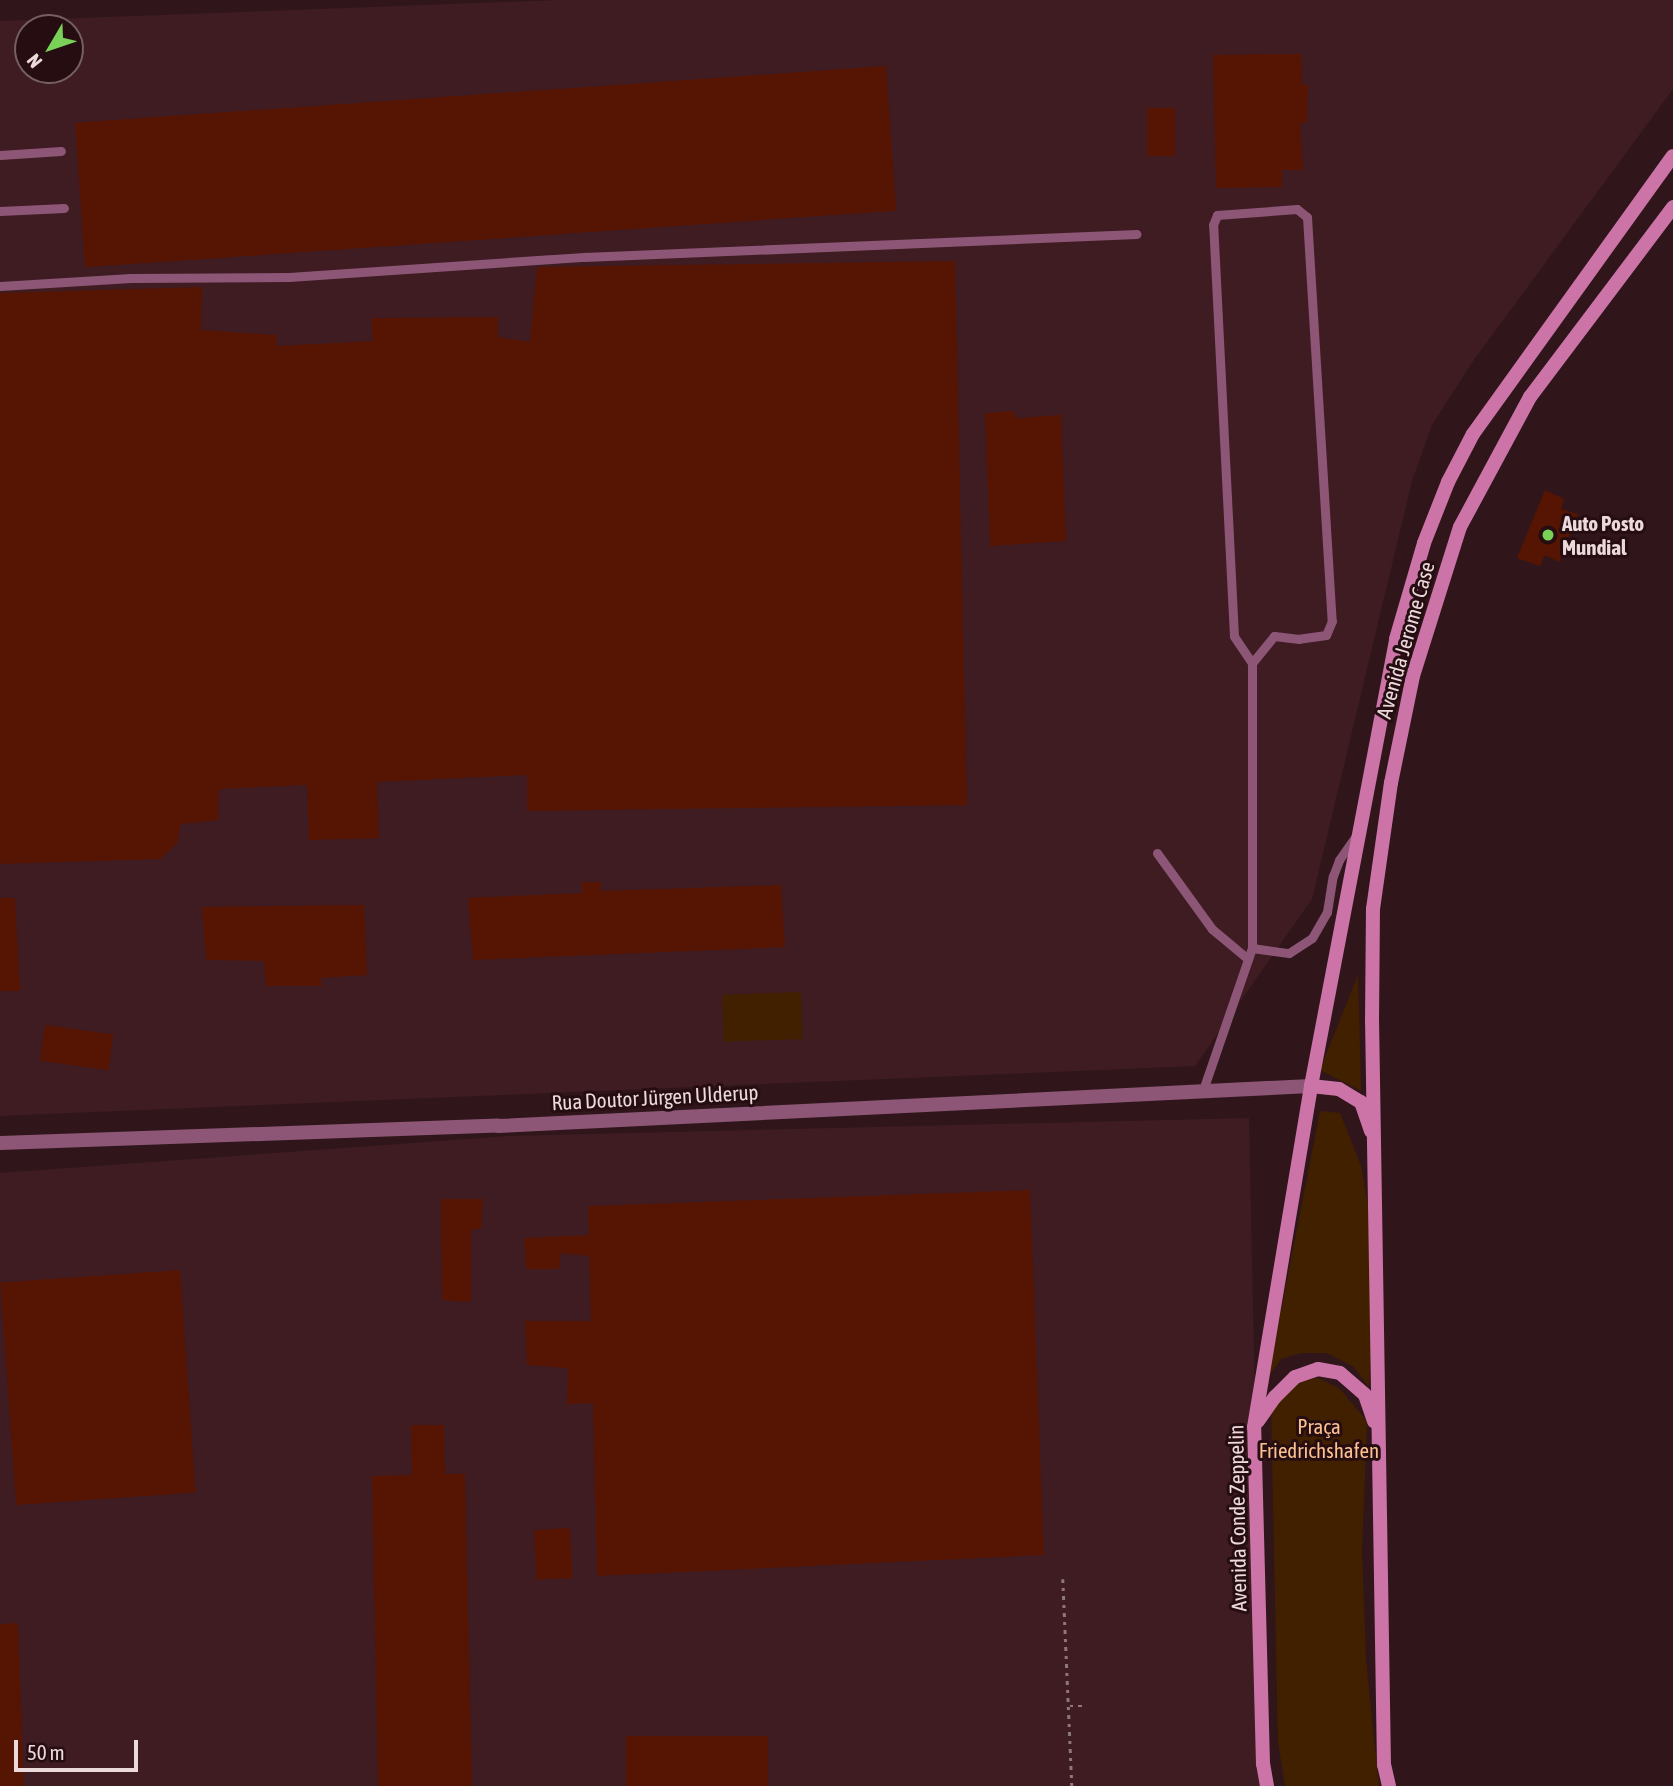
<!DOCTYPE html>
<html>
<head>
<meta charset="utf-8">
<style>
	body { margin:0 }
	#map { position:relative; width:1673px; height:1786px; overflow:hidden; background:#30161b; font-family:"Asap Condensed",sans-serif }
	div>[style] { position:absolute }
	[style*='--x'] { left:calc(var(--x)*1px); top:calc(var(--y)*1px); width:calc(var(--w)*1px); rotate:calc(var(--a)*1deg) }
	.built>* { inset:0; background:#3e1c22 }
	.green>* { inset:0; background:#412000; transform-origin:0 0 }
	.building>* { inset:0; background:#561402; transform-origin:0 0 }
	.path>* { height:2.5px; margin-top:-1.25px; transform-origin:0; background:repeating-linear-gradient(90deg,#8e777b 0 3.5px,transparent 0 8.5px) }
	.lane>* { height:9px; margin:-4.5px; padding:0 4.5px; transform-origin:4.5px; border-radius:4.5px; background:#8d5676 }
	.street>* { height:14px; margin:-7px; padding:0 7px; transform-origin:7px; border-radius:7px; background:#8d5676 }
	.secondary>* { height:14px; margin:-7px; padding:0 7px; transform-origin:7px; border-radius:7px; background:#cc74a8 }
	.dots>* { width:19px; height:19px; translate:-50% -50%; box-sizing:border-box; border:4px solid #260d12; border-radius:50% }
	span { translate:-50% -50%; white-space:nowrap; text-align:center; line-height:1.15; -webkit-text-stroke:6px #260d12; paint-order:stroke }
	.poi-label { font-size:21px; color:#ecd9db; font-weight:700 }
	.left { translate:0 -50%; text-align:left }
	.street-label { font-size:21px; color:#ecd9db }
	.park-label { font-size:21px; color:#fcc190 }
	.north { position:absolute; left:14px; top:14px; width:70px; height:70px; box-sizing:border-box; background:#260d12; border:2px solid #755f62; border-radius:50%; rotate:231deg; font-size:19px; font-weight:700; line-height:28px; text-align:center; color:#ecd9db }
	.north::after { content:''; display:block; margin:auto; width:24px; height:32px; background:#79d157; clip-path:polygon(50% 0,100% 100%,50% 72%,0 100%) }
	.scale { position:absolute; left:14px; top:1740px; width:124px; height:32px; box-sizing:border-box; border:4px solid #ecd9db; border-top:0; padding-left:9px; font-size:21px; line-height:24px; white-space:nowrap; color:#ecd9db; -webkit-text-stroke:5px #260d12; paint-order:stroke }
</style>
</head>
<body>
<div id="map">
	<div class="built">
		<i style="clip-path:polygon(evenodd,559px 0,1673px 0,1673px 89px,1473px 361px,1432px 425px,1412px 481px,1312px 899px,1195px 1066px,0 1116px,0 21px,559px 0,28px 28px,70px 28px,70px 70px,28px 70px,28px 28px)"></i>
		<i style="clip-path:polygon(1249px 1118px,1263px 1786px,0 1786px,0 1173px,509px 1136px)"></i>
	</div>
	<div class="green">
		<i style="clip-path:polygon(1358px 975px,1361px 1091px,1320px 1070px)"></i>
		<i style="left:801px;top:992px;width:47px;height:79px;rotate:88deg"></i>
		<i style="clip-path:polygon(1320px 1111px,1340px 1113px,1361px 1166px,1377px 1254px,1369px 1387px,1354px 1367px,1327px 1353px,1301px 1353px,1281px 1359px,1268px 1378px)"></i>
		<i style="clip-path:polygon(1318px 1378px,1339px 1388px,1367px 1421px,1362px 1551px,1366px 1660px,1379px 1786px,1285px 1786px,1278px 1742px,1271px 1407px,1302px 1380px)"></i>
	</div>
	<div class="building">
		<i style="clip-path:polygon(1263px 54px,1301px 54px,1302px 85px,1308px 85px,1307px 123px,1300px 123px,1303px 170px,1282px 170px,1282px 187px,1216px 188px,1213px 55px)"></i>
		<i style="left:886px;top:66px;width:145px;height:813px;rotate:86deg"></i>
		<i style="left:1147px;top:108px;width:28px;height:48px"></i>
		<i style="clip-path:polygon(955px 261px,967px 805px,527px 811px,527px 775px,377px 782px,379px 838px,309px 840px,307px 785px,219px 789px,218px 820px,181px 824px,177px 843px,160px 859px,0 864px,0 293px,202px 287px,201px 330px,276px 335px,277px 346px,373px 341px,371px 318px,498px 317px,498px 337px,530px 342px,537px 267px)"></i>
		<i style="clip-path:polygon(1014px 411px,1016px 418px,1061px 415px,1066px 541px,990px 546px,985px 413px)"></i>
		<i style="clip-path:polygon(1545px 490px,1564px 499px,1561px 509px,1578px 514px,1559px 562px,1545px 555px,1540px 566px,1517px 558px)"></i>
		<i style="clip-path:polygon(582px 882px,601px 882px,601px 891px,781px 885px,785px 947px,473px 960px,468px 898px,582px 893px)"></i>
		<i style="clip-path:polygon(0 898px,15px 898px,20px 991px,0 991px)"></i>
		<i style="clip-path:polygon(364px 905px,367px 975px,321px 978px,322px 986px,266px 986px,264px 961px,206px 960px,202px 907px)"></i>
		<i style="left:45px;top:1025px;width:69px;height:36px;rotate:8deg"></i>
		<i style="clip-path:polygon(1030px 1190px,1044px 1555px,597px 1576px,593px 1403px,567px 1404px,568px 1368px,527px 1365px,525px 1321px,591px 1321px,589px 1256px,561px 1253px,559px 1269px,526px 1269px,524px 1238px,589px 1235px,588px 1206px)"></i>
		<i style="clip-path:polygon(441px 1199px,483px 1199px,481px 1228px,471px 1230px,471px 1302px,442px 1300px)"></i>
		<i style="left:180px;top:1270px;width:223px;height:180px;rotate:86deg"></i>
		<i style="clip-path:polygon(411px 1425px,444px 1425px,445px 1474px,465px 1474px,472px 1786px,378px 1786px,372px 1476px,412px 1475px)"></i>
		<i style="left:570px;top:1528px;width:50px;height:36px;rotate:87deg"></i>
		<i style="clip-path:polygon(18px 1623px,24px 1786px,0 1786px,0 1624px)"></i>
		<i style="left:626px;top:1736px;width:142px;height:50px"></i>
	</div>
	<div class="path">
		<i style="--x:1063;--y:1579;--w:207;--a:87.5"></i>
		<i style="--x:1070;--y:1706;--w:15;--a:0"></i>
	</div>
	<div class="lane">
		<i style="--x:0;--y:155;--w:61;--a:-3.8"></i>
		<i style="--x:0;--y:211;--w:64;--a:-2.7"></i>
		<i style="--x:0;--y:286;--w:131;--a:-3.5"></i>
		<i style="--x:131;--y:278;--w:158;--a:-0.4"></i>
		<i style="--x:289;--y:277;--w:296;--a:-3.9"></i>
		<i style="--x:584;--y:257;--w:553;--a:-2.38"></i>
		<i style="--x:1157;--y:853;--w:94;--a:54.1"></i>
		<i style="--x:1212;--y:929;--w:47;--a:39.8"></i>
		<i style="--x:1252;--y:948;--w:37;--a:8"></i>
		<i style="--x:1289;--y:953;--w:27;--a:-33"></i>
		<i style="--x:1312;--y:938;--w:30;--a:-60"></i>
		<i style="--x:1327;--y:912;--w:36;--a:-81"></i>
		<i style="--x:1333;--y:876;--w:17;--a:-69"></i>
		<i style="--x:1339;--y:860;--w:28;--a:-55"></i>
		<i style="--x:1203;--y:1090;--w:150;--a:-71"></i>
		<i style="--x:1252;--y:948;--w:285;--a:-90"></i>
		<i style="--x:1252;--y:663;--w:32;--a:-124"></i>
		<i style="--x:1234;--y:636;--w:412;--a:-92.9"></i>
		<i style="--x:1213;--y:225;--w:11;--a:-68"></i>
		<i style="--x:1217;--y:215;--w:80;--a:-4.3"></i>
		<i style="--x:1297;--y:209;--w:13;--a:39"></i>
		<i style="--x:1307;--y:217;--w:405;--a:86.5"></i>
		<i style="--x:1332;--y:621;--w:15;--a:113"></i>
		<i style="--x:1326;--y:635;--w:27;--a:172"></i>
		<i style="--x:1299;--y:639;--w:25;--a:-173"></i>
		<i style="--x:1274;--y:636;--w:35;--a:129"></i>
	</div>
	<div class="street">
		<i style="--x:0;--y:1143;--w:498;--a:-2"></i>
		<i style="--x:498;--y:1126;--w:814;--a:-2.82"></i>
	</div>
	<div class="secondary">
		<i style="--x:1311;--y:1086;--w:28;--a:6"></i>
		<i style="--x:1339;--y:1089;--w:26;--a:31"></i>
		<i style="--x:1361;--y:1102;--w:31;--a:71"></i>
		<i style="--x:1258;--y:1421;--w:29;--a:-55"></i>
		<i style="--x:1275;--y:1397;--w:28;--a:-45"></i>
		<i style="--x:1295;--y:1377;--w:24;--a:-19"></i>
		<i style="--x:1318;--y:1369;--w:22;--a:10"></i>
		<i style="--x:1340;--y:1373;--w:33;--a:41"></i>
		<i style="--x:1365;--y:1395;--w:28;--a:71"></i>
		<i style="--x:1267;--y:1786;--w:22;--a:-100"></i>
		<i style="--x:1263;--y:1764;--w:337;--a:-91.5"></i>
		<i style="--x:1254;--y:1427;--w:346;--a:-80.5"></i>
		<i style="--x:1311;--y:1086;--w:455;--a:-79.2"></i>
		<i style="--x:1396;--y:639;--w:100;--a:-73.7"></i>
		<i style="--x:1424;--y:543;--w:66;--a:-68.5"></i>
		<i style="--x:1448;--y:482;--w:54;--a:-62.5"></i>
		<i style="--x:1473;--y:434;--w:342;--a:-54.3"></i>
		<i style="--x:1389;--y:1786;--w:22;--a:-103"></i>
		<i style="--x:1384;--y:1765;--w:744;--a:-90.92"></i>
		<i style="--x:1372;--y:1021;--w:112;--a:-89.5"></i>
		<i style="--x:1373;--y:909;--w:127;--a:-81.9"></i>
		<i style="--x:1391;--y:783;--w:109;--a:-78.4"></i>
		<i style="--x:1413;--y:676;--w:156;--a:-72.5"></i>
		<i style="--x:1460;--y:527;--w:148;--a:-61.7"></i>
		<i style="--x:1530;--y:397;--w:238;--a:-53"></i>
	</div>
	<div class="dots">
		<i style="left:1548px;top:535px;background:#79d157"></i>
	</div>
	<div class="poi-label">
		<span class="left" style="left:1562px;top:535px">Auto Posto<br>Mundial</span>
	</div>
	<div class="street-label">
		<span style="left:1405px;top:640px;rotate:-74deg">Avenida Jerome Case</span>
		<span style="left:655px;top:1097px;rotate:-3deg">Rua Doutor Jürgen Ulderup</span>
		<span style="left:1237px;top:1518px;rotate:-91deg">Avenida Conde Zeppelin</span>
	</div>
	<div class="park-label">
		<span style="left:1319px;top:1438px">Praça<br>Friedrichshafen</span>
	</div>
	<div class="north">N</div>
	<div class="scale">50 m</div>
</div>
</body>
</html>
